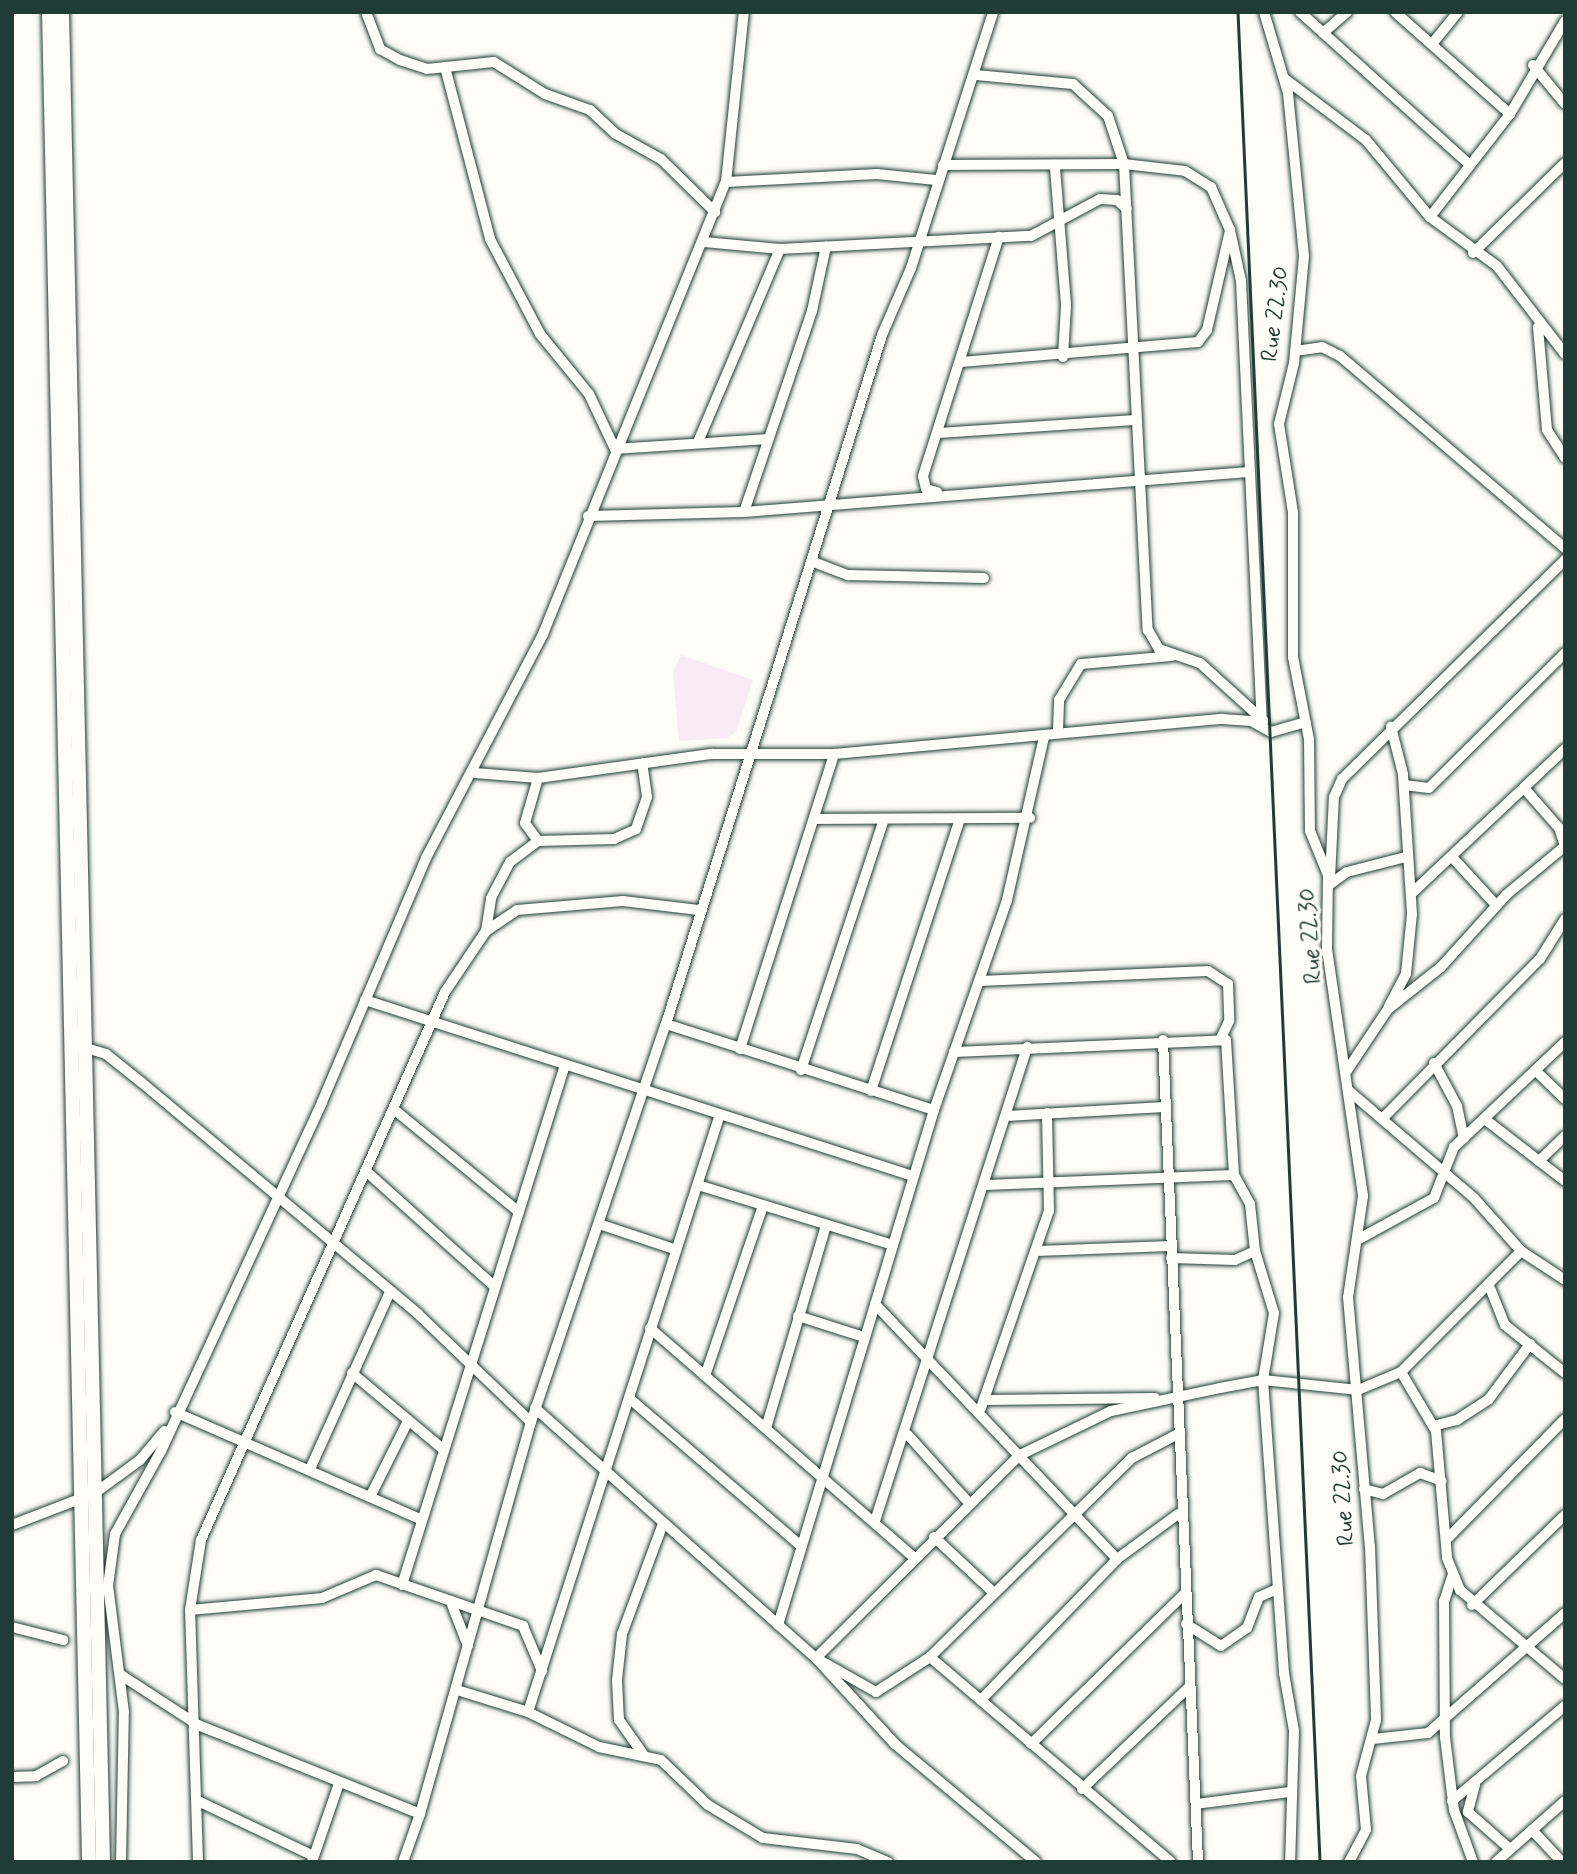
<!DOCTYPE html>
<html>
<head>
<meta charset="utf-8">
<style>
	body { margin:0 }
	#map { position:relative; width:1577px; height:1874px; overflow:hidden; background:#fdfcf7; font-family:Mynerve,sans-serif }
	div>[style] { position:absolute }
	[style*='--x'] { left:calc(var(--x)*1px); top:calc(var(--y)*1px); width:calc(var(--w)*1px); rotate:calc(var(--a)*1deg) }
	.built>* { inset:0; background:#f8ebf3 }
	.roads { filter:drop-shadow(0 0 2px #1f3d34) drop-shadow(0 0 2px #1f3d34) }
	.minor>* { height:10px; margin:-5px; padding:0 5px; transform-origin:5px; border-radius:5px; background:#fdfcf7 }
	.major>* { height:14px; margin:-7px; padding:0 7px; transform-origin:7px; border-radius:7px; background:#fdfcf7 }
	.rail>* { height:2.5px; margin:-1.25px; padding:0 1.25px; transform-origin:1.25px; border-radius:1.25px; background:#1f3d34 }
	span { translate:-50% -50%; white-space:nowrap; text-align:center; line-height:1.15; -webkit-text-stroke:7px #fdfcf7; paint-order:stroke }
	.street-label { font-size:24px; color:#1f3d34 }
	.frame { position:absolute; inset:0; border:14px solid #1f3d34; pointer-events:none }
</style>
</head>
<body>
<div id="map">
	<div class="built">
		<i style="clip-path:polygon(681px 655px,753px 680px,736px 732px,727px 738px,679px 741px,673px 673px)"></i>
	</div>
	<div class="roads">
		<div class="minor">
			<i style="--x:366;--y:12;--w:40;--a:69"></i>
			<i style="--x:380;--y:49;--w:23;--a:29"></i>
			<i style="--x:400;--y:60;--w:28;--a:18"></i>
			<i style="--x:427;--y:69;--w:67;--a:-6"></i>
			<i style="--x:494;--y:62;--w:60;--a:32.1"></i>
			<i style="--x:545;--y:94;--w:48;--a:19.6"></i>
			<i style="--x:590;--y:110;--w:35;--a:43"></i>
			<i style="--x:616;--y:134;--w:51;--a:29.1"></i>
			<i style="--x:661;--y:159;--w:76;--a:44.5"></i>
			<i style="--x:1264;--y:12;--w:84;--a:73.5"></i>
			<i style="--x:1288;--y:93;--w:164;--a:84.4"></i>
			<i style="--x:1304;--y:256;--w:107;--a:95.3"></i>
			<i style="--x:1294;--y:363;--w:63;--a:103.8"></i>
			<i style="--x:1279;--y:424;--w:89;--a:81"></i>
			<i style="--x:1293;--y:512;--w:145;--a:90"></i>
			<i style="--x:1293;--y:657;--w:84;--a:79"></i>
			<i style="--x:1309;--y:739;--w:92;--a:89.4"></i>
			<i style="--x:1310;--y:831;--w:48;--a:67.8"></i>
			<i style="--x:1328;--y:875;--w:74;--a:90.8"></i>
			<i style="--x:1327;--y:949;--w:250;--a:81.7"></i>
			<i style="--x:1363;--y:1196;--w:102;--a:98.4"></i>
			<i style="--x:1348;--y:1297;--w:250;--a:85"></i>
			<i style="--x:1370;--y:1546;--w:174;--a:88"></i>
			<i style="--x:1376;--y:1720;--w:58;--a:105"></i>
			<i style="--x:1361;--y:1776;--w:54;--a:84.7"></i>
			<i style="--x:1366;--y:1830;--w:36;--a:118"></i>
			<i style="--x:1300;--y:12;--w:227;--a:42"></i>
			<i style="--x:1395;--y:12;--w:154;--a:41.6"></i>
			<i style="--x:1510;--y:114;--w:108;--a:-59.4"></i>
			<i style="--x:1323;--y:33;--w:32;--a:-41"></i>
			<i style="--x:1432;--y:44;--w:41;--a:-50.9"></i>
			<i style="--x:1533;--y:65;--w:50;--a:50.6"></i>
			<i style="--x:445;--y:67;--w:178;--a:75.3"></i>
			<i style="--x:490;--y:239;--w:107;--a:62.2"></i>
			<i style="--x:540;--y:334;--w:77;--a:50.8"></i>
			<i style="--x:589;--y:394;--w:61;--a:64.7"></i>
			<i style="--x:615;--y:449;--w:153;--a:-3.7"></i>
			<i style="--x:976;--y:75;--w:97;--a:5.3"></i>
			<i style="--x:1073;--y:84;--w:47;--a:42.4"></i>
			<i style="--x:1108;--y:116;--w:51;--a:71.6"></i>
			<i style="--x:1124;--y:164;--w:467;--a:87.1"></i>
			<i style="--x:1148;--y:630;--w:22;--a:60"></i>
			<i style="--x:1159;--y:649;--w:43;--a:18.9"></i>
			<i style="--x:1200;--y:663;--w:86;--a:42.2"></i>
			<i style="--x:1285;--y:79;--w:101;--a:37"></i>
			<i style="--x:1366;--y:140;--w:100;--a:50.3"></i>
			<i style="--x:1430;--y:217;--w:83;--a:36.2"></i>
			<i style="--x:1497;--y:266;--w:111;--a:52.3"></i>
			<i style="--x:943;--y:165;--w:181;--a:-0.3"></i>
			<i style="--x:1124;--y:164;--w:61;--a:6.5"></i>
			<i style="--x:1185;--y:171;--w:31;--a:32"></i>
			<i style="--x:1211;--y:187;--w:47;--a:66.2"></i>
			<i style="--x:1230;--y:230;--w:52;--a:77.8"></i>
			<i style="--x:1241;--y:281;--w:445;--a:87.3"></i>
			<i style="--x:1055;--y:168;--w:138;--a:85.4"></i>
			<i style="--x:1066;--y:306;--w:51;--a:93.4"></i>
			<i style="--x:726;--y:182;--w:151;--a:-3"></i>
			<i style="--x:877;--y:174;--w:59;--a:5.8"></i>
			<i style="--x:1430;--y:217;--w:130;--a:-52.2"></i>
			<i style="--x:704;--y:242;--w:76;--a:5.3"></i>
			<i style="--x:780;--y:249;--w:251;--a:-3"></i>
			<i style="--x:1031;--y:236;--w:78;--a:-28.2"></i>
			<i style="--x:1100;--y:199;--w:17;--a:3"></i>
			<i style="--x:1117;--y:200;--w:13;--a:42"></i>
			<i style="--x:1473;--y:253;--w:129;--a:-44.4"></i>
			<i style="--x:1538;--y:327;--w:103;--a:85"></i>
			<i style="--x:1547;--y:430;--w:33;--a:57"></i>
			<i style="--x:1295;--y:351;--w:27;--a:-8"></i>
			<i style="--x:1322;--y:347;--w:20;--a:27"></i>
			<i style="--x:1340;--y:356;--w:296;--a:40.5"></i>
			<i style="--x:961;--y:362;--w:238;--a:-4.8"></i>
			<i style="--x:1198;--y:342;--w:15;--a:-53"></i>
			<i style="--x:1207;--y:330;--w:103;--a:-77"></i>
			<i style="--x:940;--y:433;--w:194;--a:-3.8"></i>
			<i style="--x:698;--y:442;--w:210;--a:-67"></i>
			<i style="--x:937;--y:492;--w:11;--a:-165"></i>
			<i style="--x:926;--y:489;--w:13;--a:-103"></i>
			<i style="--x:923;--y:476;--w:251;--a:-72.4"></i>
			<i style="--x:744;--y:512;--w:212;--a:-71.3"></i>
			<i style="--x:812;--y:311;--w:66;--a:-77.8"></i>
			<i style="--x:588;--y:516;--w:156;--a:-1.5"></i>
			<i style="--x:744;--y:512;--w:506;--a:-4.54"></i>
			<i style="--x:811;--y:561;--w:40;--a:21"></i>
			<i style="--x:848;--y:575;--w:136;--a:1.3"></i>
			<i style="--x:1058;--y:731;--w:31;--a:-88"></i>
			<i style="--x:1059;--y:700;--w:42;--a:-58.6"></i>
			<i style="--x:1081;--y:664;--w:91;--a:-5"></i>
			<i style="--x:475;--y:773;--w:63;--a:4.5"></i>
			<i style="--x:538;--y:778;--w:176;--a:-7.9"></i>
			<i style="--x:712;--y:754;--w:122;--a:0"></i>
			<i style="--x:834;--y:754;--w:390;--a:-5.2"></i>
			<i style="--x:1222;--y:719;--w:29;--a:4"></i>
			<i style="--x:1251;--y:721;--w:23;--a:29"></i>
			<i style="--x:1271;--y:732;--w:36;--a:-16"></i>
			<i style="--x:1404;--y:785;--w:25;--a:7"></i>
			<i style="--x:1429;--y:788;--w:192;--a:-44.8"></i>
			<i style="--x:815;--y:819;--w:215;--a:-0.3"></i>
			<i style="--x:538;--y:841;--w:22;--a:-126"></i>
			<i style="--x:525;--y:823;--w:47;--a:-73.9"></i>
			<i style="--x:1452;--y:857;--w:65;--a:47.5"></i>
			<i style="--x:1330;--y:878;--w:81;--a:-87.2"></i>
			<i style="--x:1334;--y:797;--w:20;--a:-66"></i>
			<i style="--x:1342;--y:779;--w:313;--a:-44.5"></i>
			<i style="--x:1329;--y:885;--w:22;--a:-36"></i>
			<i style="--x:1347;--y:872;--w:61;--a:-14.3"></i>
			<i style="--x:1411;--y:894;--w:212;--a:-43.3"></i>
			<i style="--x:486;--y:931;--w:37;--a:-34"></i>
			<i style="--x:517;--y:910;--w:106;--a:-4.9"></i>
			<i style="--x:623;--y:901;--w:76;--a:6.8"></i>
			<i style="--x:980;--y:981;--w:228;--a:-2.5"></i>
			<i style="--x:1208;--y:971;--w:24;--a:33"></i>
			<i style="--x:1228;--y:984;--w:37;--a:88"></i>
			<i style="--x:1229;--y:1021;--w:19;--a:115"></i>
			<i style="--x:365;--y:1000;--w:576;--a:17.81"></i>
			<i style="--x:1389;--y:1006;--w:36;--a:-62"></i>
			<i style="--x:1406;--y:974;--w:60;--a:-84.3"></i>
			<i style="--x:1412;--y:914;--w:140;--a:-93.7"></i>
			<i style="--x:1403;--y:774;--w:49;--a:-104.3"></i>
			<i style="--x:666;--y:1024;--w:281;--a:17.8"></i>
			<i style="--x:1163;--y:1040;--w:823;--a:87.56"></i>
			<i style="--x:83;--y:1047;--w:24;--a:17"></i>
			<i style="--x:106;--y:1054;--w:45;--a:38.7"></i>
			<i style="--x:141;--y:1082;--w:361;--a:39.9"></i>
			<i style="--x:418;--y:1314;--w:156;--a:43.7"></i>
			<i style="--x:740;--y:1049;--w:310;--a:-72.3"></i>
			<i style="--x:954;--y:1052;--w:272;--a:-2.5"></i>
			<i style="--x:1226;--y:1040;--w:135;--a:86.6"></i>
			<i style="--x:1234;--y:1175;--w:33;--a:61"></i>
			<i style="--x:1250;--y:1204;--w:47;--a:83.9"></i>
			<i style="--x:1255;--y:1251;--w:22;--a:156"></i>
			<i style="--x:1235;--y:1260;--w:64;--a:-178.2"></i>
			<i style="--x:1434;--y:1063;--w:49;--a:61.9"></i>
			<i style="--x:1457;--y:1106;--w:33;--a:78"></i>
			<i style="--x:801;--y:1070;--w:261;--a:-71.7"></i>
			<i style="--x:1346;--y:1072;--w:76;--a:-56.3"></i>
			<i style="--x:1388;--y:1009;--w:68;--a:-38.4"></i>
			<i style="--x:1441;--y:967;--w:97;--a:-47.9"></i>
			<i style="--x:1506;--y:895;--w:77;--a:-39.7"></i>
			<i style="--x:1565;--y:846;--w:19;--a:-108"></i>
			<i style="--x:1559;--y:828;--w:53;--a:-131.2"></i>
			<i style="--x:1537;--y:1072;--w:39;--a:44"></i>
			<i style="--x:1348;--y:1090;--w:166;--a:40.6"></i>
			<i style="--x:1474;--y:1198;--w:71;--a:48.4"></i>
			<i style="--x:1521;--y:1251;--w:53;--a:33.4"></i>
			<i style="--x:871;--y:1091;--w:286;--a:-71.9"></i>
			<i style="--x:396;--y:1111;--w:159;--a:39.4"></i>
			<i style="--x:1007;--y:1116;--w:157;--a:-3.3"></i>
			<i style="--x:1382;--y:1119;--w:225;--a:-45.4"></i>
			<i style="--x:1540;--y:959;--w:47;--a:-58"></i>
			<i style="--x:1486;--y:1120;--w:100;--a:37.7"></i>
			<i style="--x:1539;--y:1161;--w:36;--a:-44"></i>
			<i style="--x:367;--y:1172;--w:171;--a:41.9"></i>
			<i style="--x:698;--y:1185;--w:204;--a:17.1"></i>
			<i style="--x:985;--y:1185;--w:249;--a:-2.3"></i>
			<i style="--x:599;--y:1224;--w:79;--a:18.4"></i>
			<i style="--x:1359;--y:1239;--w:85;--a:-28.7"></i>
			<i style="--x:1434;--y:1198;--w:55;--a:-68.6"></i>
			<i style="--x:1454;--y:1147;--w:153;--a:-43.4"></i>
			<i style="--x:1037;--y:1251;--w:133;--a:-2.2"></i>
			<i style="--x:1255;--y:1251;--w:65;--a:73"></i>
			<i style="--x:1274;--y:1313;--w:68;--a:99.3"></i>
			<i style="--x:1263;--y:1380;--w:294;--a:85.9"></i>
			<i style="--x:1284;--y:1673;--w:59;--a:80.2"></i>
			<i style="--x:1294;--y:1731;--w:131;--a:91.7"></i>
			<i style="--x:1490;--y:1288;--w:40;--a:68"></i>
			<i style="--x:1505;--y:1325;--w:77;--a:38.7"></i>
			<i style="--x:875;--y:1304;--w:352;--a:46.5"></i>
			<i style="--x:798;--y:1316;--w:69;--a:17.7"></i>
			<i style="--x:650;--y:1328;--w:349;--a:41"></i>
			<i style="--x:1401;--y:1372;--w:69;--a:59.3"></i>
			<i style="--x:1436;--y:1431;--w:127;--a:85"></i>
			<i style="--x:1447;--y:1558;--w:35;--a:68"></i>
			<i style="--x:1460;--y:1590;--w:138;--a:40.3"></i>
			<i style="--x:352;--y:1373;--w:119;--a:39.9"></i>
			<i style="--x:705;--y:1376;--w:180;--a:-71.2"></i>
			<i style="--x:629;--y:1398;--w:225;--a:40.7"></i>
			<i style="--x:987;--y:1400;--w:168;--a:-0.7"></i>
			<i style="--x:535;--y:1408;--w:376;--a:41.7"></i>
			<i style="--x:816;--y:1658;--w:69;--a:29.5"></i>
			<i style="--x:876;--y:1692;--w:64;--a:-32.9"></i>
			<i style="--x:930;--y:1657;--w:284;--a:-44.6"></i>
			<i style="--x:1132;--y:1458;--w:54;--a:-27.5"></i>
			<i style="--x:981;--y:1408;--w:208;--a:-71"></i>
			<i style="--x:1049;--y:1211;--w:98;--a:-91.2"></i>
			<i style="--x:175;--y:1412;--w:267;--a:23.6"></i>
			<i style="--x:1433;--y:1426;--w:25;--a:-14"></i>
			<i style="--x:1457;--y:1420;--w:38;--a:-33"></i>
			<i style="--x:1489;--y:1399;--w:69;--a:-53.3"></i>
			<i style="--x:766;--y:1428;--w:212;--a:-73.5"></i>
			<i style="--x:908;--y:1435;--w:91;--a:48.1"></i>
			<i style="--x:310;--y:1469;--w:194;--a:-65.7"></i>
			<i style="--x:1364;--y:1489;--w:20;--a:15"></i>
			<i style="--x:1383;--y:1494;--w:43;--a:-29.6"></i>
			<i style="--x:1420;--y:1473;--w:23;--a:20"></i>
			<i style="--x:370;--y:1497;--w:83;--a:-63.4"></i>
			<i style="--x:875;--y:1521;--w:498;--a:-72.2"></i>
			<i style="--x:12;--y:1525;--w:89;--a:-21.1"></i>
			<i style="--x:95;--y:1493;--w:56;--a:-36.3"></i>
			<i style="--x:140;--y:1460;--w:38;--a:-50"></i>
			<i style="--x:934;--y:1537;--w:81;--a:43"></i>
			<i style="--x:1446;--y:1540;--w:170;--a:-45.5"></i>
			<i style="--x:1453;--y:1574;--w:28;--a:108"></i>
			<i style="--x:1444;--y:1601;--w:136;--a:89.6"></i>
			<i style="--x:1445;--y:1737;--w:74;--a:83"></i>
			<i style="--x:1454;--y:1810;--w:55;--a:69.9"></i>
			<i style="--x:402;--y:1585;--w:542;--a:-72.6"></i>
			<i style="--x:452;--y:1605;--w:44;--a:68.7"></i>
			<i style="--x:1472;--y:1605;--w:129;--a:-44.1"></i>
			<i style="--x:190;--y:1610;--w:133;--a:-5.2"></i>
			<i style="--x:322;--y:1598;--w:59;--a:-23.1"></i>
			<i style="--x:376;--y:1575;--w:156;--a:19.1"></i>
			<i style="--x:523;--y:1626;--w:49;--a:67.1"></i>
			<i style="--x:1186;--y:1624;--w:41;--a:32.2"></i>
			<i style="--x:1221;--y:1646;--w:32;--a:-35"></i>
			<i style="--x:1247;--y:1628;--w:33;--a:-69"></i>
			<i style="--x:1259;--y:1597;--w:20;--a:-24"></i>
			<i style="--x:778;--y:1625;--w:538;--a:-73.15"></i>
			<i style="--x:934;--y:1110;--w:222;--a:-70.8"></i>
			<i style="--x:1007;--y:900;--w:167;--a:-77.2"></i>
			<i style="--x:12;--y:1627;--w:53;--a:14.3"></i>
			<i style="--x:930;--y:1657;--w:316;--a:40.4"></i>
			<i style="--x:121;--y:1675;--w:92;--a:33"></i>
			<i style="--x:198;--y:1725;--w:239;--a:21.8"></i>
			<i style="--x:420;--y:1814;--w:407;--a:-74.2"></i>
			<i style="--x:531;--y:1422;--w:420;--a:-71.3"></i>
			<i style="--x:666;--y:1024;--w:722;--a:-72.59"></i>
			<i style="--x:882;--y:335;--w:73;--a:-66.6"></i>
			<i style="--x:911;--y:268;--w:269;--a:-72.2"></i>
			<i style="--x:457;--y:1690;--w:74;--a:17.2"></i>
			<i style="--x:528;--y:1712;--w:79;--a:26.2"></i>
			<i style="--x:599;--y:1747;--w:63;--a:11.8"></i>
			<i style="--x:661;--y:1760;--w:65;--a:43.8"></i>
			<i style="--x:708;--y:1805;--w:64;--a:31"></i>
			<i style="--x:763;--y:1838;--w:95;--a:6.7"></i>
			<i style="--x:857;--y:1849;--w:34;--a:23"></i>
			<i style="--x:981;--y:1700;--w:196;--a:-46"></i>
			<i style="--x:1117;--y:1559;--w:76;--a:-36.4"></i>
			<i style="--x:528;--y:1712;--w:625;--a:-72.2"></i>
			<i style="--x:1373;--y:1739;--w:55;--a:-6.2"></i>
			<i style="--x:1428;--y:1733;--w:182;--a:-41.2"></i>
			<i style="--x:1031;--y:1744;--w:216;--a:-44.4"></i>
			<i style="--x:643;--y:1754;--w:42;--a:-125.2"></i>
			<i style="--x:619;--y:1720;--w:40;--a:-92.9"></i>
			<i style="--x:617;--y:1680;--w:46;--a:-83.8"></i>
			<i style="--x:622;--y:1634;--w:117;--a:-69.6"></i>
			<i style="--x:12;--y:1777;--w:24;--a:-2"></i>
			<i style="--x:36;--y:1776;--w:31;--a:-29"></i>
			<i style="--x:1475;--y:1785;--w:28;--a:105"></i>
			<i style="--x:1468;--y:1812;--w:56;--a:41.4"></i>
			<i style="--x:1082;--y:1789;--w:148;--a:-43.6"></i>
			<i style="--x:198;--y:1801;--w:128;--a:25.4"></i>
			<i style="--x:1452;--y:1801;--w:148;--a:-40.1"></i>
			<i style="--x:1196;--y:1804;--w:95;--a:-7.3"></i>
			<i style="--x:1532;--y:1830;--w:44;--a:46.8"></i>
			<i style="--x:121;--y:1862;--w:150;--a:-88.9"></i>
			<i style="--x:124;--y:1712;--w:127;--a:-97.2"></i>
			<i style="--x:108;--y:1586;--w:52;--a:-82.3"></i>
			<i style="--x:115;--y:1534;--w:95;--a:-61"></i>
			<i style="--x:161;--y:1451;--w:384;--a:-65.2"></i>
			<i style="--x:322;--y:1102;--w:265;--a:-66.9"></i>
			<i style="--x:426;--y:858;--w:253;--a:-62.4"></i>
			<i style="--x:543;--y:634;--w:488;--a:-68"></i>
			<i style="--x:726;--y:182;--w:171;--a:-84"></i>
			<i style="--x:198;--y:1862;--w:252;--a:-91.8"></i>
			<i style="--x:190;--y:1610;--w:71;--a:-81.1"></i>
			<i style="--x:201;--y:1540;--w:600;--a:-66"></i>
			<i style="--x:445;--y:992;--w:73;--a:-56.1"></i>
			<i style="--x:486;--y:931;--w:33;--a:-81"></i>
			<i style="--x:491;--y:898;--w:41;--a:-62.2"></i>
			<i style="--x:510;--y:862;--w:35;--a:-37"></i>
			<i style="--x:538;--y:841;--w:76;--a:-1.5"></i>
			<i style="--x:614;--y:839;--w:24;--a:-24"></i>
			<i style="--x:636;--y:829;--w:34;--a:-71"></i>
			<i style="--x:647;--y:797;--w:34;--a:-98"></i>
			<i style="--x:312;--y:1862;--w:80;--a:-71.1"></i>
			<i style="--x:403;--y:1862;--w:51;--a:-70.5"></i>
			<i style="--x:1036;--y:1862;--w:184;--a:-140.1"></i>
			<i style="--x:895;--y:1744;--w:117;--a:-132.6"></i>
			<i style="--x:816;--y:1658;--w:288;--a:-44.9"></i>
			<i style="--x:1020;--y:1455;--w:101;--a:-25.8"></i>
			<i style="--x:1111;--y:1411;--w:111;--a:-11.9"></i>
			<i style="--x:1220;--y:1388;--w:44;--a:-10.5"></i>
			<i style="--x:1263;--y:1380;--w:96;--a:6"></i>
			<i style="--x:1358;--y:1390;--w:47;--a:-22.7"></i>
			<i style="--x:1401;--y:1372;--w:170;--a:-45.2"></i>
			<i style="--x:1496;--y:1862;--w:92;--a:-41.5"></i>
		</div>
		<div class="major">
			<i style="--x:49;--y:12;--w:1850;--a:88.76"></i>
			<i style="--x:62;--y:12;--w:1850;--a:88.73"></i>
		</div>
	</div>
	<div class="rail">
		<i style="--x:1238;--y:12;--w:1852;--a:87.46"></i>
	</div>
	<div class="street-label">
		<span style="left:1276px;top:314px;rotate:-83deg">Rue 22.30</span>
		<span style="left:1311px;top:936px;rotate:-94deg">Rue 22.30</span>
		<span style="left:1344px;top:1498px;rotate:-94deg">Rue 22.30</span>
	</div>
	<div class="frame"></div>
</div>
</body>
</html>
